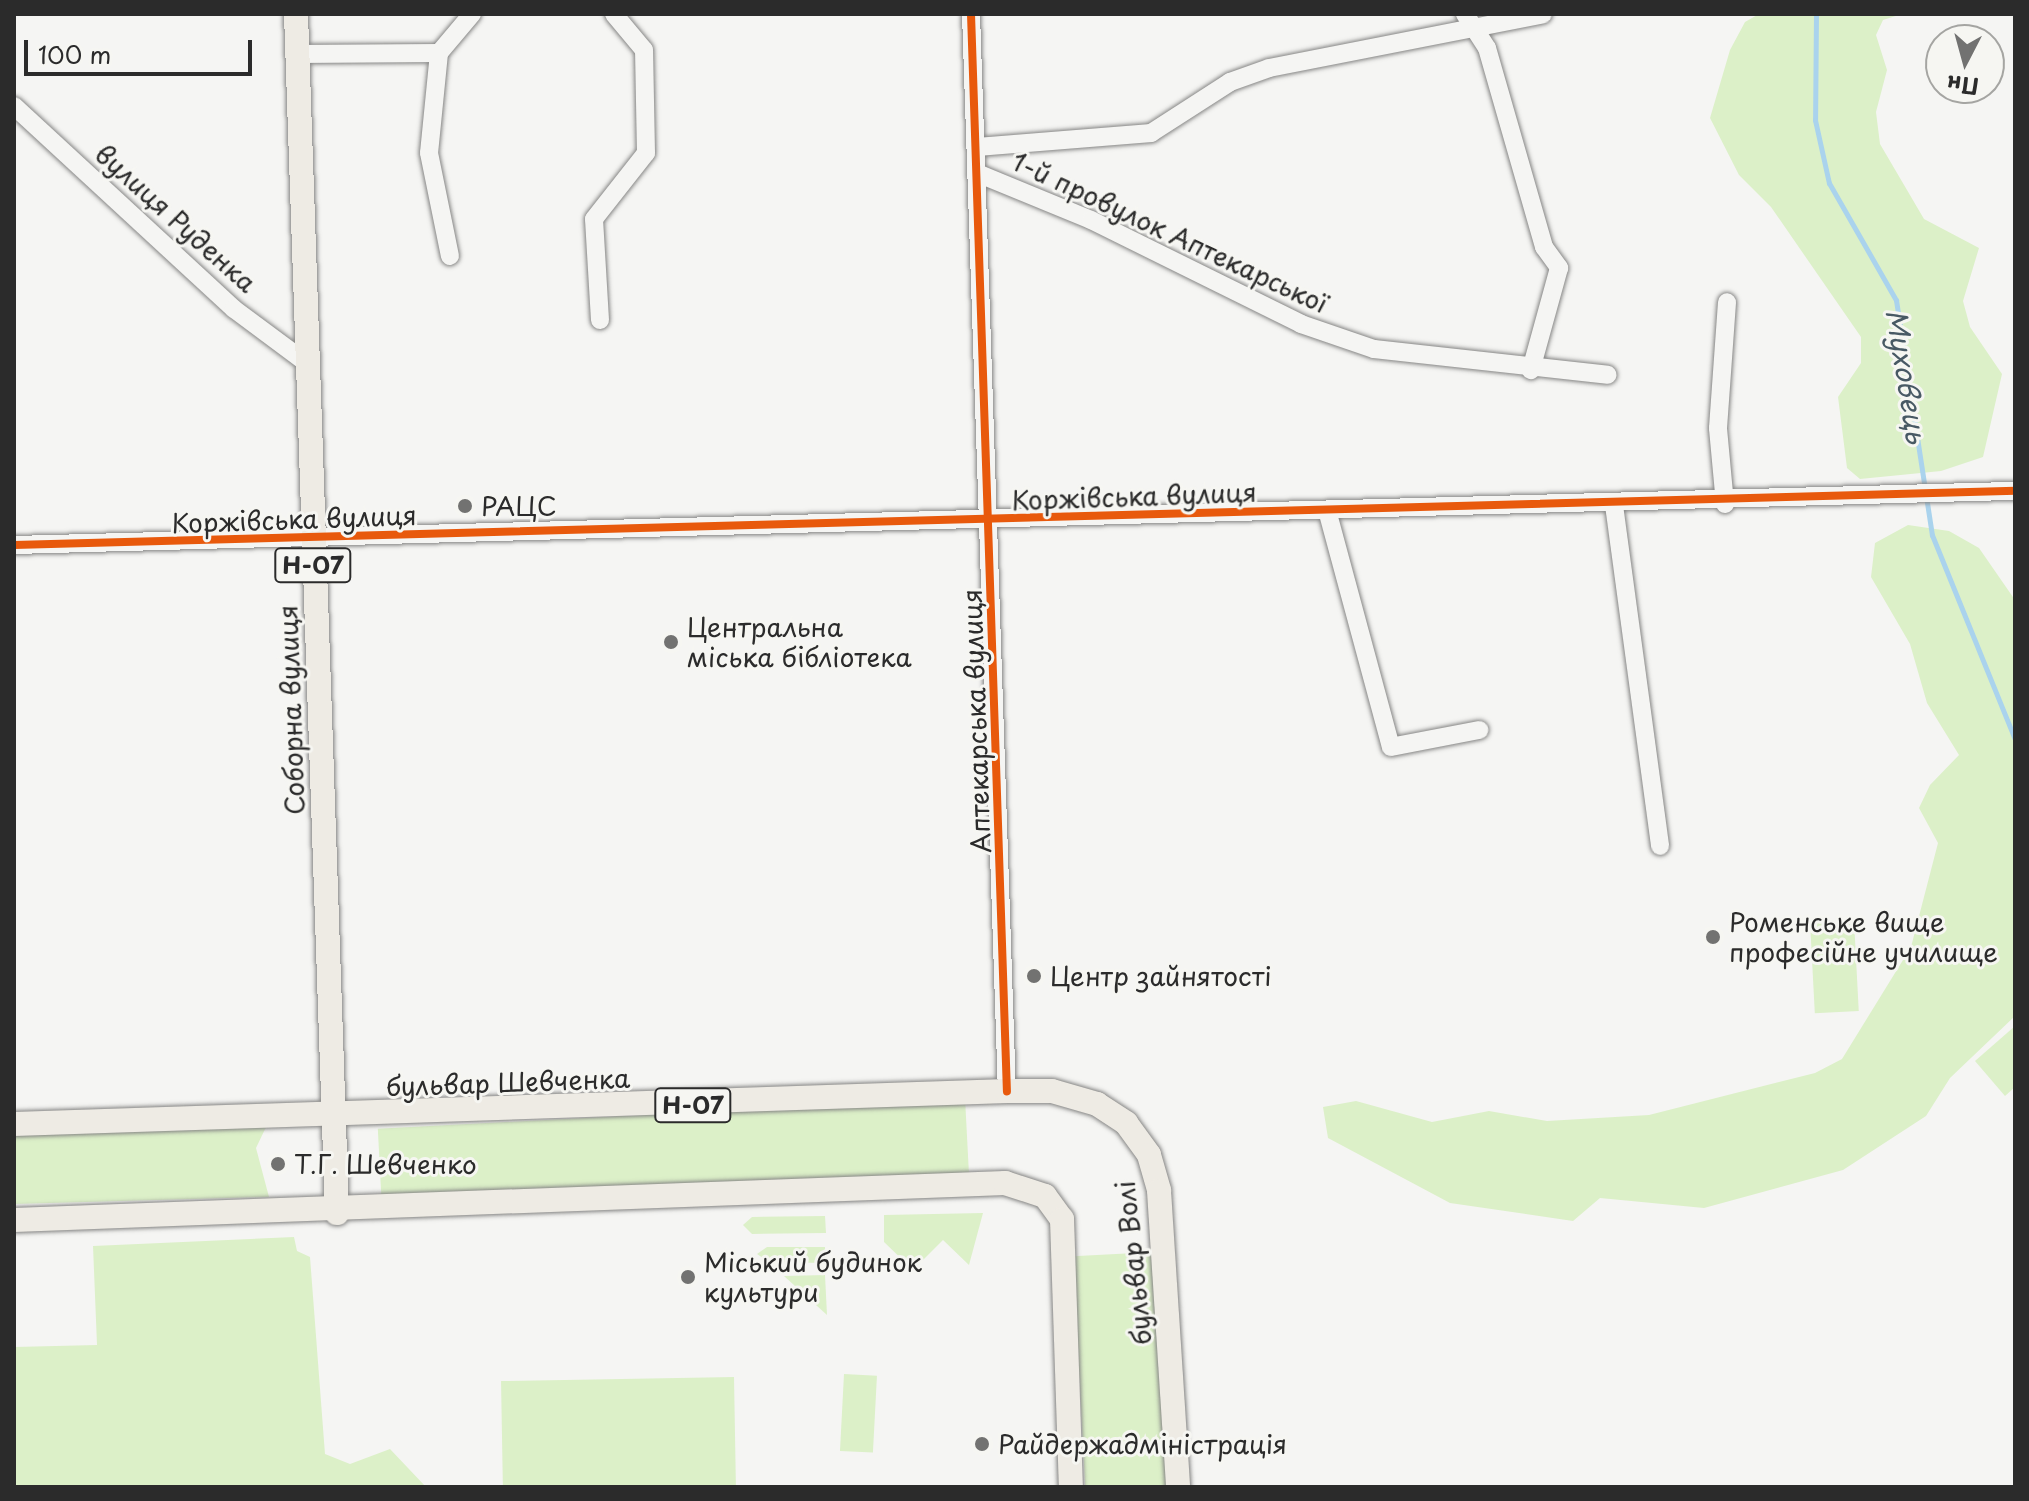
<!DOCTYPE html>
<html>
<head>
<meta charset="utf-8">
<style>
	body { margin:0 }
	#map { position:relative; width:2029px; height:1501px; overflow:hidden; background:#f5f5f3; font-family:"Playpen Sans",sans-serif }
	div>[style] { position:absolute }
	[style*='--x'] { left:calc(var(--x)*1px); top:calc(var(--y)*1px); width:calc(var(--w)*1px); rotate:calc(var(--a)*1deg) }
	.green>* { inset:0; background:#dcf0c8; transform-origin:0 0 }
	.stream>* { height:5px; margin:-2.5px; padding:0 2.5px; transform-origin:2.5px; border-radius:2.5px; background:#aad3ed }
	.roads { filter:drop-shadow(0 0 2px #868685) drop-shadow(0 0 2px #868685) }
	.minor>* { height:18px; margin:-9px; padding:0 9px; transform-origin:9px; border-radius:9px; background:#f5f5f3 }
	.major>* { height:24px; margin:-12px; padding:0 12px; transform-origin:12px; border-radius:12px; background:#eeebe4 }
	.cycleway>* { height:8px; margin:-4px; padding:0 4px; transform-origin:4px; border-radius:4px; background:#e8590c }
	.dots>* { width:22px; height:22px; translate:-50% -50%; box-sizing:border-box; border:4px solid #f6f6f2; border-radius:50% }
	span { translate:-50% -50%; white-space:nowrap; text-align:center; line-height:1.15; -webkit-text-stroke:6px #f6f6f2; paint-order:stroke }
	.shield-label span { padding:2px 6px; background:#f6f6f2; border:2px solid; border-radius:6px; -webkit-text-stroke-width:0 }
	.shield-label { font-size:24px; color:#2b2b2b; font-weight:700 }
	.street-label { font-size:26px; color:#2b2b2b }
	.poi-label { font-size:26px; color:#2b2b2b }
	.left { translate:0 -50%; text-align:left }
	.water-label { font-size:28px; color:#485964; font-style:italic }
	.frame { position:absolute; inset:0; border:16px solid #2b2b2b; pointer-events:none }
	.north { position:absolute; left:1925px; top:24px; width:80px; height:80px; box-sizing:border-box; background:#f6f6f2; border:2px solid #a5a5a2; border-radius:50%; rotate:186deg; font-size:22px; font-weight:700; line-height:32px; text-align:center; color:#2b2b2b }
	.north::after { content:''; display:block; margin:auto; width:28px; height:36px; background:#727271; clip-path:polygon(50% 0,100% 100%,50% 72%,0 100%) }
	.scale { position:absolute; left:24px; top:40px; width:228px; height:36px; box-sizing:border-box; border:4px solid #2b2b2b; border-top:0; padding-left:10px; font-size:24px; line-height:28px; white-space:nowrap; color:#2b2b2b; -webkit-text-stroke:6px #f6f6f2; paint-order:stroke }
</style>
</head>
<body>
<div id="map">
	<div class="green">
		<i style="clip-path:polygon(1759px 14px,1902px 14px,1883px 20px,1876px 35px,1887px 70px,1876px 112px,1880px 144px,1924px 219px,1979px 248px,1963px 301px,1970px 327px,2002px 374px,1983px 457px,1941px 471px,1860px 479px,1847px 468px,1838px 397px,1861px 363px,1861px 337px,1771px 207px,1739px 175px,1710px 118px,1730px 50px,1745px 22px)"></i>
		<i style="clip-path:polygon(1908px 525px,1949px 531px,1979px 548px,2015px 600px,2015px 1016px,1950px 1078px,1926px 1116px,1843px 1170px,1704px 1208px,1600px 1198px,1573px 1221px,1450px 1203px,1328px 1138px,1323px 1107px,1356px 1101px,1432px 1122px,1489px 1111px,1547px 1121px,1649px 1115px,1815px 1073px,1842px 1059px,1911px 947px,1938px 843px,1919px 808px,1930px 785px,1959px 755px,1927px 703px,1910px 644px,1871px 577px,1875px 543px)"></i>
		<i style="left:1854px;top:920px;width:91px;height:44px;rotate:87deg"></i>
		<i style="clip-path:polygon(2015px 1026px,2015px 1087px,2005px 1096px,1975px 1061px)"></i>
		<i style="left:965px;top:1098px;width:77px;height:588px;rotate:87deg"></i>
		<i style="clip-path:polygon(267px 1125px,256px 1148px,269px 1197px,14px 1204px,14px 1133px)"></i>
		<i style="clip-path:polygon(983px 1213px,969px 1265px,943px 1240px,913px 1270px,884px 1242px,884px 1215px)"></i>
		<i style="clip-path:polygon(825px 1216px,826px 1233px,752px 1234px,743px 1225px,752px 1217px)"></i>
		<i style="clip-path:polygon(294px 1237px,297px 1251px,310px 1257px,325px 1454px,350px 1464px,390px 1449px,426px 1487px,14px 1487px,14px 1347px,97px 1345px,93px 1246px)"></i>
		<i style="clip-path:polygon(767px 1247px,825px 1247px,825px 1263px,769px 1262px,757px 1254px)"></i>
		<i style="left:1154px;top:1252px;width:235px;height:81px;rotate:87deg"></i>
		<i style="clip-path:polygon(825px 1275px,827px 1315px,784px 1276px)"></i>
		<i style="left:844px;top:1374px;width:33px;height:77px;rotate:3deg"></i>
		<i style="left:734px;top:1377px;width:110px;height:233px;rotate:89deg"></i>
	</div>
	<div class="stream">
		<i style="--x:1816;--y:14;--w:106;--a:90.5"></i>
		<i style="--x:1815;--y:120;--w:65;--a:77.5"></i>
		<i style="--x:1829;--y:183;--w:135;--a:60.2"></i>
		<i style="--x:1896;--y:300;--w:238;--a:81.3"></i>
		<i style="--x:1932;--y:535;--w:220;--a:67.9"></i>
	</div>
	<div class="roads">
		<div class="minor">
			<i style="--x:971;--y:14;--w:1078;--a:88.09"></i>
			<i style="--x:1465;--y:14;--w:40;--a:57.1"></i>
			<i style="--x:1487;--y:48;--w:207;--a:74"></i>
			<i style="--x:1544;--y:247;--w:26;--a:54"></i>
			<i style="--x:1559;--y:268;--w:106;--a:105.4"></i>
			<i style="--x:439;--y:53;--w:100;--a:95.7"></i>
			<i style="--x:429;--y:153;--w:105;--a:78.5"></i>
			<i style="--x:296;--y:54;--w:143;--a:-0.4"></i>
			<i style="--x:439;--y:53;--w:51;--a:-49.8"></i>
			<i style="--x:14;--y:106;--w:299;--a:42.7"></i>
			<i style="--x:234;--y:309;--w:92;--a:36.6"></i>
			<i style="--x:977;--y:147;--w:175;--a:-4.6"></i>
			<i style="--x:1151;--y:133;--w:94;--a:-32.8"></i>
			<i style="--x:1230;--y:82;--w:41;--a:-19.7"></i>
			<i style="--x:1269;--y:68;--w:279;--a:-11.1"></i>
			<i style="--x:977;--y:173;--w:123;--a:22.4"></i>
			<i style="--x:1091;--y:220;--w:234;--a:26.3"></i>
			<i style="--x:1301;--y:324;--w:77;--a:18.9"></i>
			<i style="--x:1374;--y:349;--w:235;--a:6.3"></i>
			<i style="--x:600;--y:320;--w:101;--a:-93.4"></i>
			<i style="--x:594;--y:219;--w:84;--a:-51.8"></i>
			<i style="--x:646;--y:153;--w:103;--a:-91.1"></i>
			<i style="--x:644;--y:50;--w:47;--a:-129.8"></i>
			<i style="--x:1725;--y:504;--w:76;--a:-95.3"></i>
			<i style="--x:1718;--y:428;--w:126;--a:-85.9"></i>
			<i style="--x:1614;--y:505;--w:344;--a:82.3"></i>
			<i style="--x:1327;--y:510;--w:245;--a:74.9"></i>
			<i style="--x:1391;--y:747;--w:90;--a:-10.9"></i>
			<i style="--x:14;--y:545;--w:2002;--a:-1.55"></i>
		</div>
		<div class="major">
			<i style="--x:296;--y:14;--w:1200;--a:88.04"></i>
			<i style="--x:14;--y:1124;--w:994;--a:-1.9"></i>
			<i style="--x:1007;--y:1091;--w:45;--a:0"></i>
			<i style="--x:1052;--y:1091;--w:47;--a:16.1"></i>
			<i style="--x:1097;--y:1104;--w:35;--a:33"></i>
			<i style="--x:1126;--y:1123;--w:39;--a:54"></i>
			<i style="--x:1149;--y:1155;--w:37;--a:74"></i>
			<i style="--x:1159;--y:1191;--w:297;--a:86.3"></i>
			<i style="--x:14;--y:1220;--w:992;--a:-2.14"></i>
			<i style="--x:1005;--y:1183;--w:42;--a:18"></i>
			<i style="--x:1045;--y:1196;--w:29;--a:54"></i>
			<i style="--x:1062;--y:1219;--w:268;--a:88.1"></i>
		</div>
	</div>
	<div class="cycleway">
		<i style="--x:971;--y:14;--w:1078;--a:88.09"></i>
		<i style="--x:14;--y:545;--w:2002;--a:-1.55"></i>
	</div>
	<div class="dots">
		<i style="left:465px;top:506px;background:#727271"></i>
		<i style="left:671px;top:642px;background:#727271"></i>
		<i style="left:1713px;top:937px;background:#727271"></i>
		<i style="left:1034px;top:976px;background:#727271"></i>
		<i style="left:278px;top:1164px;background:#727271"></i>
		<i style="left:688px;top:1277px;background:#727271"></i>
		<i style="left:982px;top:1444px;background:#727271"></i>
	</div>
	<div class="shield-label">
		<span style="left:313px;top:565px">Н-07</span>
		<span style="left:693px;top:1105px">Н-07</span>
	</div>
	<div class="street-label">
		<span style="left:176px;top:218px;rotate:42deg">вулиця Руденка</span>
		<span style="left:1170px;top:232px;rotate:25deg">1-й провулок Аптекарської</span>
		<span style="left:1134px;top:496px;rotate:-2deg">Коржівська вулиця</span>
		<span style="left:294px;top:519px;rotate:-2deg">Коржівська вулиця</span>
		<span style="left:291px;top:710px;rotate:-92deg">Соборна вулиця</span>
		<span style="left:976px;top:721px;rotate:-92deg">Аптекарська вулиця</span>
		<span style="left:508px;top:1082px;rotate:-2deg">бульвар Шевченка</span>
		<span style="left:1133px;top:1263px;rotate:-96deg">бульвар Волі</span>
	</div>
	<div class="poi-label">
		<span class="left" style="left:481px;top:506px">РАЦС</span>
		<span class="left" style="left:687px;top:642px">Центральна<br>міська бібліотека</span>
		<span class="left" style="left:1729px;top:937px">Роменське вище<br>професійне училище</span>
		<span class="left" style="left:1050px;top:976px">Центр зайнятості</span>
		<span class="left" style="left:294px;top:1164px">Т.Г. Шевченко</span>
		<span class="left" style="left:704px;top:1277px">Міський будинок<br>культури</span>
		<span class="left" style="left:998px;top:1444px">Райдержадміністрація</span>
	</div>
	<div class="water-label">
		<span style="left:1907px;top:376px;rotate:81deg">Муховець</span>
	</div>
	<div class="frame"></div>
	<div class="north">Пн</div>
	<div class="scale">100 m</div>
</div>
</body>
</html>
